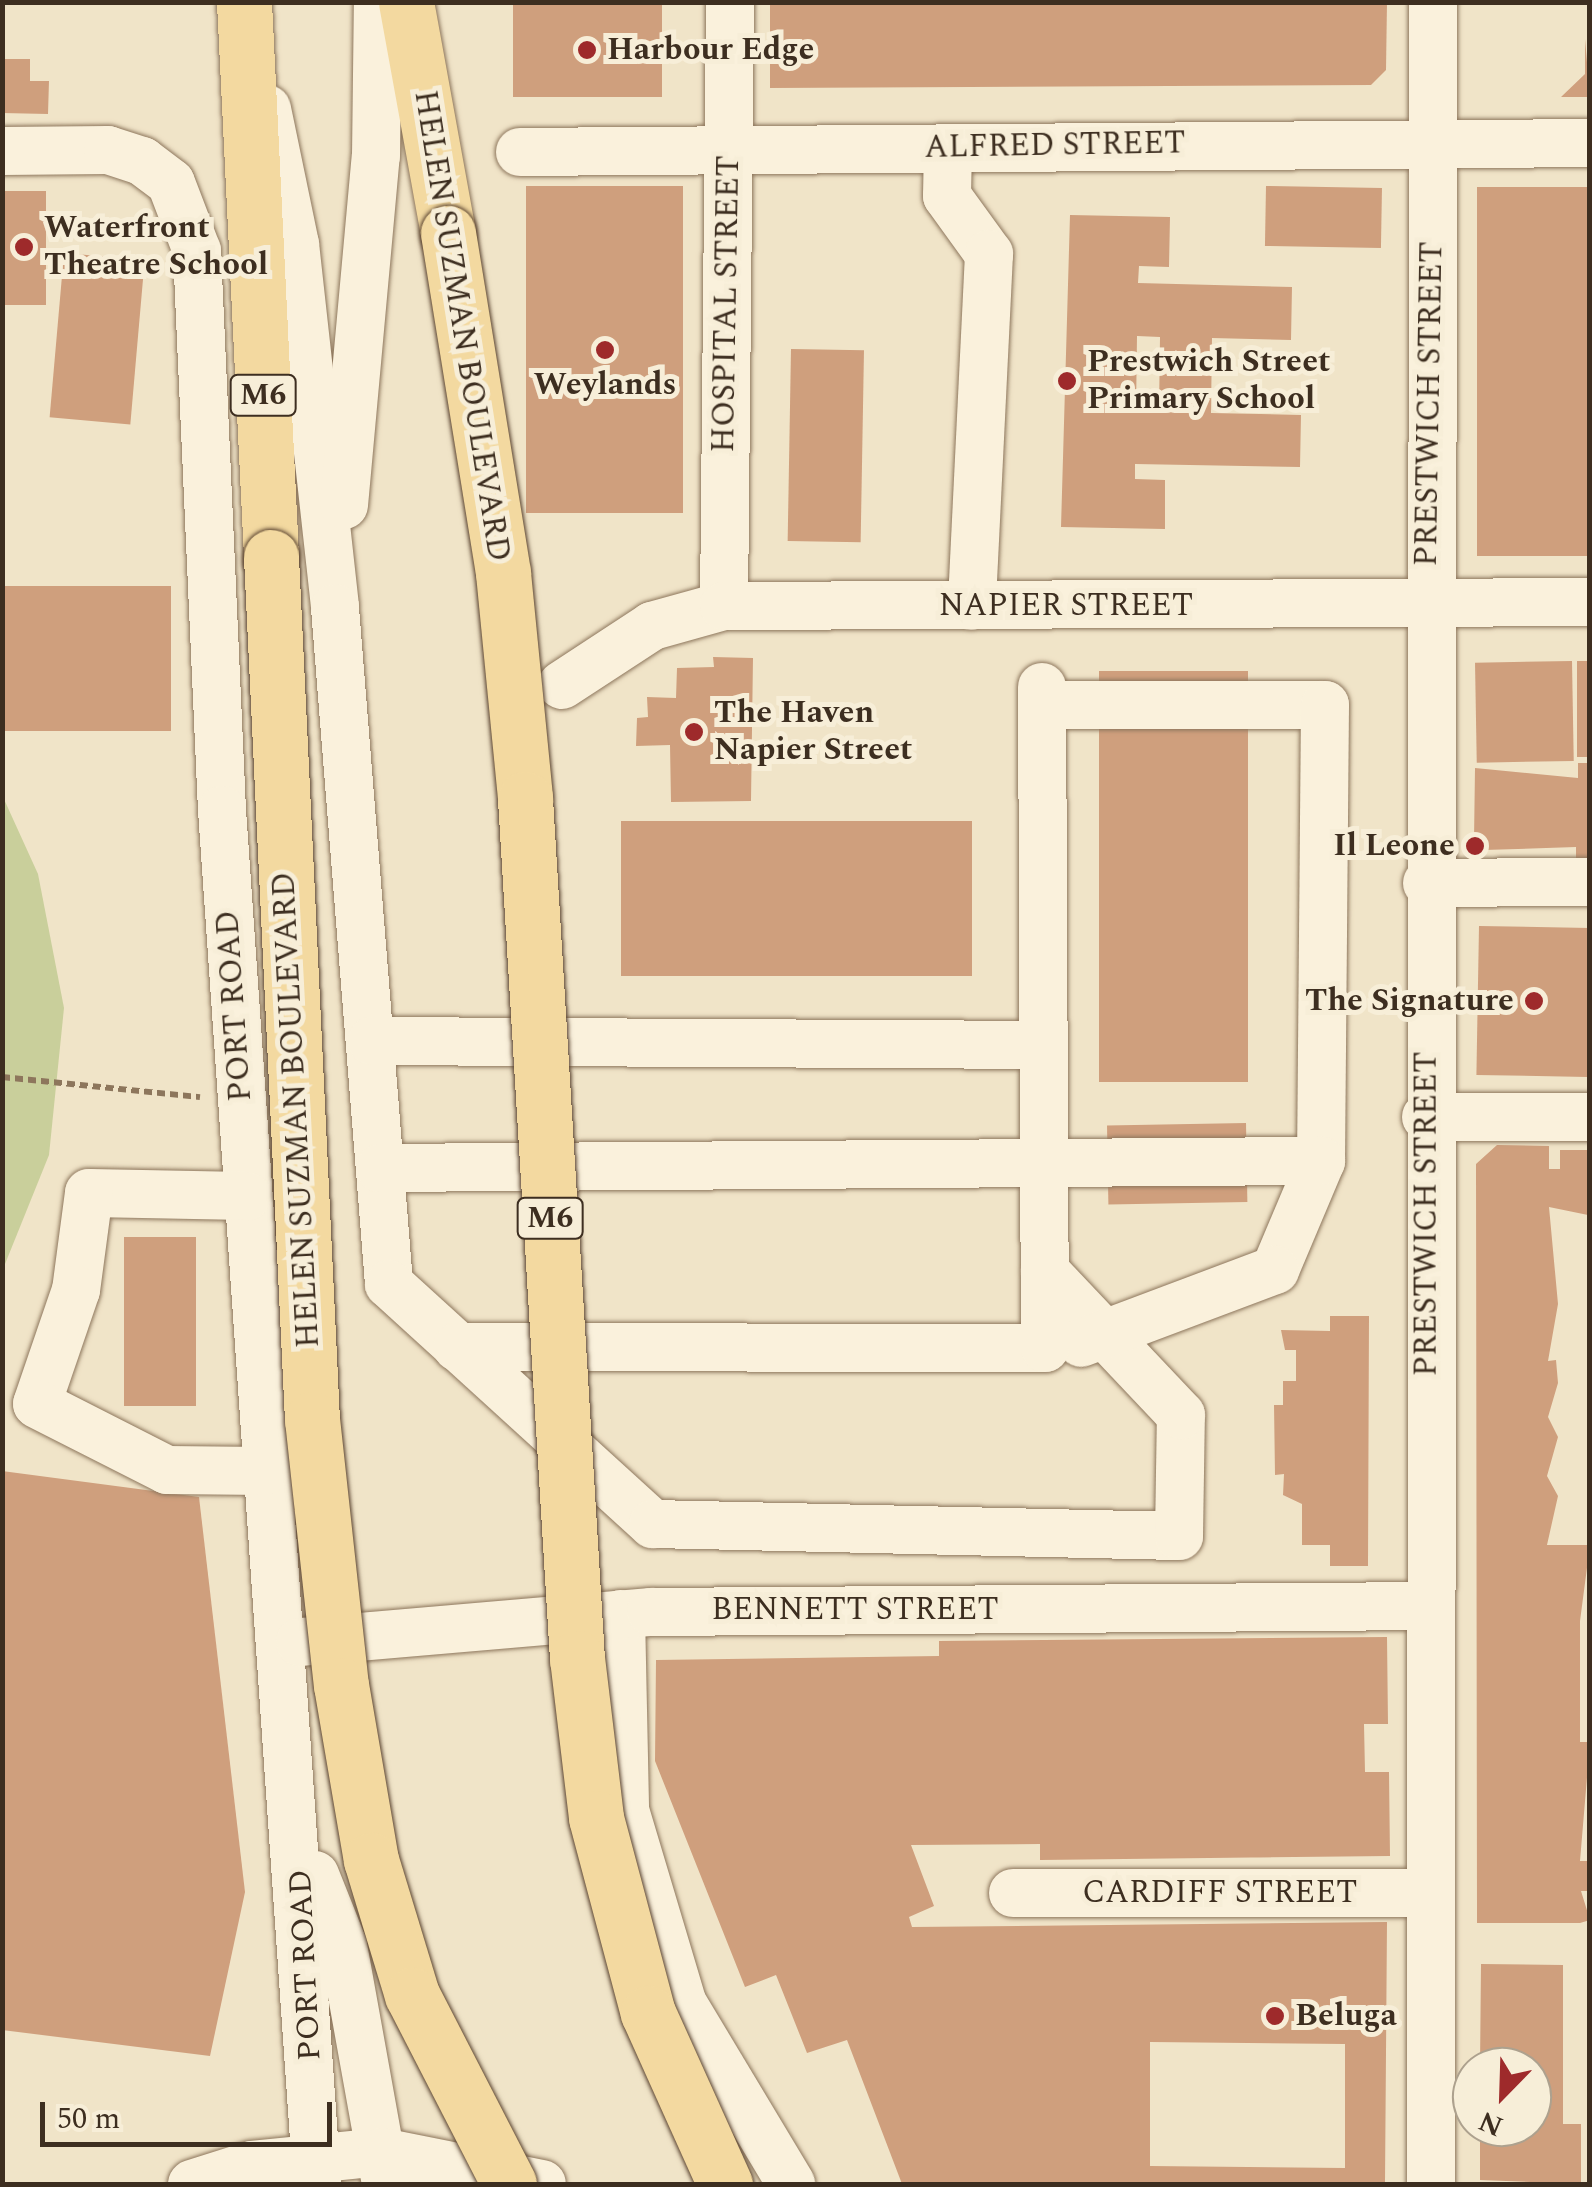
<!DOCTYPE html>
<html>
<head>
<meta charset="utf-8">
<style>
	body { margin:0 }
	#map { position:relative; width:1592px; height:2187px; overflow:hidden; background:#f0e4c8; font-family:Spectral,serif }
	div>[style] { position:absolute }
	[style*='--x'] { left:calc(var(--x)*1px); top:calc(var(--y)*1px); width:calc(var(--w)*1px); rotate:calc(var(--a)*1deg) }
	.green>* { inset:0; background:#c9cf9b }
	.building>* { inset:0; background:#cf9f7d; transform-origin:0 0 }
	.path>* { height:6px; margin-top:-3px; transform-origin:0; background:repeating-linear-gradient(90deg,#8d765c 0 8px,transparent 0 13px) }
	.roads { filter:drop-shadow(0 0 2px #8d765c) drop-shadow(0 0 2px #8d765c) }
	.minor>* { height:48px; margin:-24px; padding:0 24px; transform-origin:24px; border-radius:24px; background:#faf1dc }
	.major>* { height:55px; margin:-27.5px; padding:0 27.5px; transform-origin:27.5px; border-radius:27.5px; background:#f3d9a0 }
	.bridges { filter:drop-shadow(0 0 2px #5b4430) drop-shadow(0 0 2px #5b4430) }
	.major-bridge>* { height:55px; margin:-27.5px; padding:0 27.5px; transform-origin:27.5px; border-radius:27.5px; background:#f3d9a0 }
	.dots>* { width:28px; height:28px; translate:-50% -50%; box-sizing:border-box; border:5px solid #f7eed8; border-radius:50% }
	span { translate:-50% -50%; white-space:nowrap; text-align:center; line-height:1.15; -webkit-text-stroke:10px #f7eed8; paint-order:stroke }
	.shield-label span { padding:2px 8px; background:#f7eed8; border:2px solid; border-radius:8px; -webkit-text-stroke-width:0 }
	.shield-label { font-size:30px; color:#3d2e20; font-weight:700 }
	.poi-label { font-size:32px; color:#3d2e20; font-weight:700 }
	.left { translate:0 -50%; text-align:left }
	.right { translate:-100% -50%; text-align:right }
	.street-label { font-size:32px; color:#3d2e20 }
	.frame { position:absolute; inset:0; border:5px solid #3d2e20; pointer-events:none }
	.north { position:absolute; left:1452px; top:2047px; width:100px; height:100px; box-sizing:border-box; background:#f7eed8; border:2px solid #ada18e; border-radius:50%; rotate:203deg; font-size:28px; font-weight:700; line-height:40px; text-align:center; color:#3d2e20 }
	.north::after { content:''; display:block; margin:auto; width:35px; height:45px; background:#9e2a2b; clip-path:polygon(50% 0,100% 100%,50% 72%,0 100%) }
	.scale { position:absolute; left:40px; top:2102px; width:292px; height:45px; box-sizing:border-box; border:5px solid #3d2e20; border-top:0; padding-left:12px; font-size:30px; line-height:35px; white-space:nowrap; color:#3d2e20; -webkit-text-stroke:8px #f7eed8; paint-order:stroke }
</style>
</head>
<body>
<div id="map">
	<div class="green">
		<i style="clip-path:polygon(3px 797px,38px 874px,64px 1008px,49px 1155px,3px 1269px)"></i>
	</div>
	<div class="building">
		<i style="left:513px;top:2px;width:149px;height:95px"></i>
		<i style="clip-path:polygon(770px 2px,1387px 2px,1386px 70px,1371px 85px,770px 88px)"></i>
		<i style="clip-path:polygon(1585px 39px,1590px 97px,1561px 97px,1585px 74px)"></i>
		<i style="clip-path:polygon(2px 59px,30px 59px,30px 81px,49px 81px,48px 114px,2px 113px)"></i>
		<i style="left:526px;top:186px;width:157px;height:327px"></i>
		<i style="left:1266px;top:186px;width:116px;height:60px;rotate:1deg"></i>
		<i style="left:1477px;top:187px;width:113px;height:369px"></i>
		<i style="left:2px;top:191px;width:44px;height:114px"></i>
		<i style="clip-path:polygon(evenodd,1070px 215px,1170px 217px,1169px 267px,1139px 266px,1138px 283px,1292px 287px,1291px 340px,1212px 338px,1211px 413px,1301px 415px,1300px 467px,1135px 464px,1135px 479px,1165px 480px,1165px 529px,1061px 527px,1070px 215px,1137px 336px,1160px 337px,1159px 412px,1136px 412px,1137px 336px)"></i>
		<i style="left:64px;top:253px;width:81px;height:165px;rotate:5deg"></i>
		<i style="left:791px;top:349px;width:73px;height:192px;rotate:1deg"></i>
		<i style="left:2px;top:586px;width:169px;height:145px"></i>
		<i style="clip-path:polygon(713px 657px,753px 658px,751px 801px,671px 802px,670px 745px,636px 746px,637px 718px,648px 717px,647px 697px,676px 698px,677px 668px,714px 667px)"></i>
		<i style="left:1572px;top:661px;width:100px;height:97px;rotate:89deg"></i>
		<i style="left:1577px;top:661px;width:13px;height:96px"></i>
		<i style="left:1099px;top:671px;width:149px;height:411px"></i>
		<i style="clip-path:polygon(1578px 763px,1590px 763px,1590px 858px,1576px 858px,1576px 847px,1484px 850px,1474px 840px,1475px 768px,1578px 778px)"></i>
		<i style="left:621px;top:821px;width:351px;height:155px"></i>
		<i style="left:1479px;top:926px;width:111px;height:149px;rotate:1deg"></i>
		<i style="left:1246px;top:1123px;width:79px;height:139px;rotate:89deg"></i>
		<i style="clip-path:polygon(1497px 1145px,1549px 1146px,1549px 1169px,1560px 1169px,1560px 1150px,1590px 1150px,1588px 1215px,1549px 1207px,1558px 1304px,1548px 1361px,1556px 1360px,1558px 1383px,1548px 1417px,1558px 1437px,1547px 1476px,1558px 1496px,1547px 1545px,1590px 1545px,1580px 1621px,1580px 1742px,1590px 1742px,1580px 1861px,1590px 1861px,1590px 1891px,1581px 1891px,1590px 1920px,1580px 1923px,1477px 1923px,1476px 1164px)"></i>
		<i style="left:124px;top:1237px;width:72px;height:169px"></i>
		<i style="clip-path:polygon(1330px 1316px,1369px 1316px,1368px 1566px,1330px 1566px,1330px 1545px,1302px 1545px,1302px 1504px,1283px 1495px,1284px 1474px,1275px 1475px,1274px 1405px,1283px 1405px,1283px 1381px,1296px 1381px,1296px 1350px,1285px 1350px,1281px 1330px,1330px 1331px)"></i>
		<i style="clip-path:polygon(2px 1471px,199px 1497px,245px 1892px,210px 2056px,2px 2030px)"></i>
		<i style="clip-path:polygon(evenodd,1387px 1637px,1388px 1724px,1364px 1724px,1365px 1772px,1389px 1772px,1390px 1856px,1040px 1860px,1040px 1844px,911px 1845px,934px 1906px,909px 1917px,912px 1927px,1387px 1922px,1385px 2184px,902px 2184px,847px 2040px,807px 2053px,776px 1975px,745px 1987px,655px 1761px,656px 1660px,939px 1656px,939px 1641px,1387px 1637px,1150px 2042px,1345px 2044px,1345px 2168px,1150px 2166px,1150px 2042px)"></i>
		<i style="clip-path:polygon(1481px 1964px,1563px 1965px,1563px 2124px,1581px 2124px,1581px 2184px,1480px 2180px,1480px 2127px,1532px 2127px,1532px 2067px,1480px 2067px)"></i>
	</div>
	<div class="path">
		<i style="--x:2;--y:1077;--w:199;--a:5.8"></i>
	</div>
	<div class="roads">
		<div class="minor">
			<i style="--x:267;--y:109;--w:138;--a:78.3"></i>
			<i style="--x:295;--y:244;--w:366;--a:83.7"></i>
			<i style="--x:335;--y:608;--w:678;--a:85.43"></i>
			<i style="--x:389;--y:1284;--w:357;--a:42.3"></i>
			<i style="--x:653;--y:1524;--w:526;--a:1.31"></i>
			<i style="--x:1179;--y:1536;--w:121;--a:-89.1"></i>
			<i style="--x:1181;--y:1415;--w:198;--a:-133.4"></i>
			<i style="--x:948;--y:148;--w:48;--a:91.2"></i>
			<i style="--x:947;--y:196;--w:72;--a:54.1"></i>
			<i style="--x:989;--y:254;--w:352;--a:92.8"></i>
			<i style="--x:2;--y:151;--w:106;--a:-0.5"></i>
			<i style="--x:108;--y:150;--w:36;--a:18"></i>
			<i style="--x:142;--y:161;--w:36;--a:37"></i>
			<i style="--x:171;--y:183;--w:73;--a:69.1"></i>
			<i style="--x:197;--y:251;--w:560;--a:87.44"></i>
			<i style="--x:222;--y:810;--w:1377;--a:86.04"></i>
			<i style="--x:520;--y:152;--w:1070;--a:-0.48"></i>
			<i style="--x:344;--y:505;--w:350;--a:-84.8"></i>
			<i style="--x:376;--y:156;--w:154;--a:-89.3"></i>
			<i style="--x:724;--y:606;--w:604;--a:-89.43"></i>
			<i style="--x:562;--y:685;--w:108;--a:-33.2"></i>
			<i style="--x:652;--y:626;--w:75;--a:-15.5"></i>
			<i style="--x:724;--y:606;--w:866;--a:-0.26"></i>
			<i style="--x:1042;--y:705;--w:283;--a:0"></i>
			<i style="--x:1325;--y:705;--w:456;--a:90.5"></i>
			<i style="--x:1321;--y:1161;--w:118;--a:112.9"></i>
			<i style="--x:1275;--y:1270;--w:207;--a:159.4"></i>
			<i style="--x:1427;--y:883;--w:163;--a:-0.4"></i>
			<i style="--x:372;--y:1041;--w:671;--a:0.34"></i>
			<i style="--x:1426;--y:1117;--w:164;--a:0"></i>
			<i style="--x:380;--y:1168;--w:941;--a:-0.43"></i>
			<i style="--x:247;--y:1196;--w:158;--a:-178.9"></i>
			<i style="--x:89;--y:1193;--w:98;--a:97.6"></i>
			<i style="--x:76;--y:1290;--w:120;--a:108.9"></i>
			<i style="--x:37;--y:1404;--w:146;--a:26.9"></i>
			<i style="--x:167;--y:1470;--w:98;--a:0.6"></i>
			<i style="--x:457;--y:1347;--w:588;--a:0.1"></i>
			<i style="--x:1045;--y:1348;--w:661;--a:-90.26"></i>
			<i style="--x:621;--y:1614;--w:196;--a:88.8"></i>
			<i style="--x:625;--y:1810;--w:202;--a:73.4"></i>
			<i style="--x:683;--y:2004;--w:210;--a:59"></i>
			<i style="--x:300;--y:1642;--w:352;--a:-4.9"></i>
			<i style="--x:651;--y:1612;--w:779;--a:-0.44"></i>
			<i style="--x:315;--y:1875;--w:75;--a:68.2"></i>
			<i style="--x:343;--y:1945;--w:243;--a:79.8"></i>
			<i style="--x:1013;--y:1893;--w:413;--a:0"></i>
			<i style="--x:192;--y:2184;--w:63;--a:-17.6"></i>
			<i style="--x:252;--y:2165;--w:131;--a:-5.7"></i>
			<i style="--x:382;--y:2152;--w:163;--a:11.3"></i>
			<i style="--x:1431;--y:2184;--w:2182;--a:-89.95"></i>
		</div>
		<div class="major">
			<i style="--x:244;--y:2;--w:556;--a:87.21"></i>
			<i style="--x:406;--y:2;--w:235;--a:79.7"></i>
		</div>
	</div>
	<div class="bridges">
		<div class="major-bridge">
			<i style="--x:448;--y:233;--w:344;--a:80.8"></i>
			<i style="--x:503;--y:573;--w:227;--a:84.4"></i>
			<i style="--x:525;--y:799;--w:861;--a:86.54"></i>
			<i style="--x:577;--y:1658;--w:161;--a:83.2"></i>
			<i style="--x:596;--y:1818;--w:202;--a:75.1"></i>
			<i style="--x:648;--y:2013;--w:188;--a:65.8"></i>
			<i style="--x:271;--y:557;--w:863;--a:87.28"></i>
			<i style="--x:312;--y:1419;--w:268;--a:83.8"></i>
			<i style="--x:341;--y:1685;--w:178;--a:80.3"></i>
			<i style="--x:371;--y:1860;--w:141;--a:73.1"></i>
			<i style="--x:412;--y:1995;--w:212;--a:62.8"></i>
		</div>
	</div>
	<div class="dots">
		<i style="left:587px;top:50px;background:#9e2a2b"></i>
		<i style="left:24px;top:247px;background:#9e2a2b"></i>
		<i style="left:605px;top:350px;background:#9e2a2b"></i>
		<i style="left:1067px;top:381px;background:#9e2a2b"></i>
		<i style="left:694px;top:732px;background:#9e2a2b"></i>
		<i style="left:1475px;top:846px;background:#9e2a2b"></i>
		<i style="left:1534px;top:1001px;background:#9e2a2b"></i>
		<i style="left:1275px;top:2016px;background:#9e2a2b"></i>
	</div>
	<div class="shield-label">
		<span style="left:263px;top:395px">M6</span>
		<span style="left:550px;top:1218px">M6</span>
	</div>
	<div class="poi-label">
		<span class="left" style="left:607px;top:50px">Harbour Edge</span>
		<span class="left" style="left:44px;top:247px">Waterfront<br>Theatre School</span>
		<span class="left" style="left:1087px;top:381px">Prestwich Street<br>Primary School</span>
		<span style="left:605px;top:385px">Weylands</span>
		<span class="left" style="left:714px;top:732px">The Haven<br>Napier Street</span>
		<span class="right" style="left:1455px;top:846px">Il Leone</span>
		<span class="right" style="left:1514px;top:1001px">The Signature</span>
		<span class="left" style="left:1295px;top:2016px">Beluga</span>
	</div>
	<div class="street-label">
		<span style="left:1055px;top:146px;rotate:-1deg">ALFRED STREET</span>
		<span style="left:727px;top:304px;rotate:-89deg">HOSPITAL STREET</span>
		<span style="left:461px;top:326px;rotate:81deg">HELEN SUZMAN BOULEVARD</span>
		<span style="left:1430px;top:404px;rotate:-89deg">PRESTWICH STREET</span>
		<span style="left:1066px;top:606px">NAPIER STREET</span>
		<span style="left:235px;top:1006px;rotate:-94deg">PORT ROAD</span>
		<span style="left:297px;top:1110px;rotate:-93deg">HELEN SUZMAN BOULEVARD</span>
		<span style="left:1427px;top:1214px;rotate:-90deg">PRESTWICH STREET</span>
		<span style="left:855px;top:1610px">BENNETT STREET</span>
		<span style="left:1220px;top:1893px">CARDIFF STREET</span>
		<span style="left:306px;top:1965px;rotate:-93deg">PORT ROAD</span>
	</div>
	<div class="frame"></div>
	<div class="north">N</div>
	<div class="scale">50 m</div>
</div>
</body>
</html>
